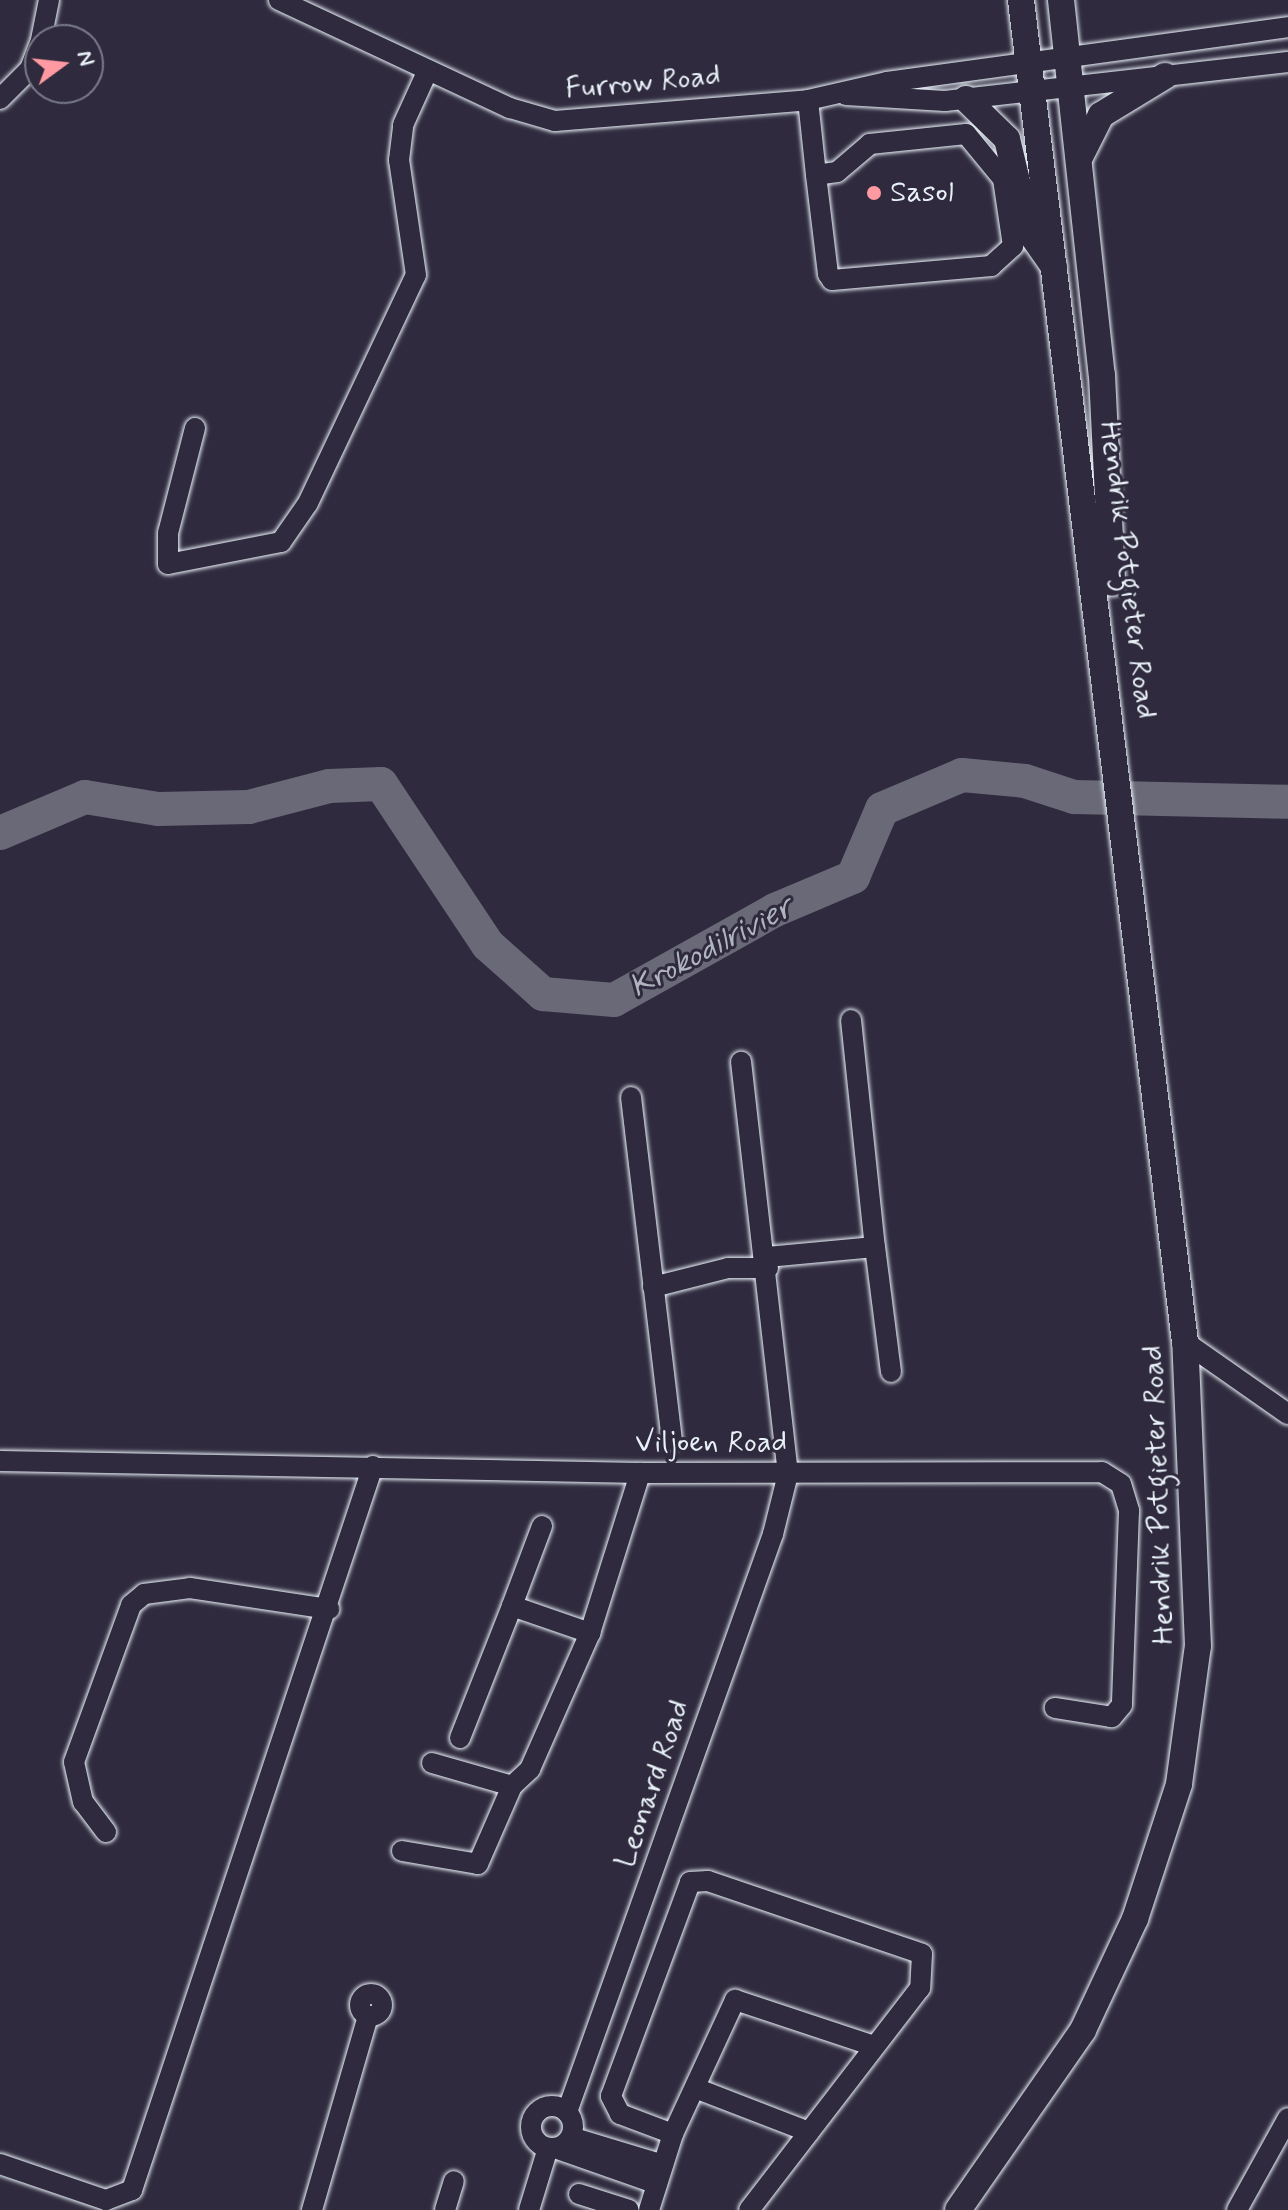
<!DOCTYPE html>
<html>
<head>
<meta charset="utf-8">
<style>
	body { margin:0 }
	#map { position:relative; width:1288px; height:2210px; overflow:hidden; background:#2f2a3d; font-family:Mynerve,sans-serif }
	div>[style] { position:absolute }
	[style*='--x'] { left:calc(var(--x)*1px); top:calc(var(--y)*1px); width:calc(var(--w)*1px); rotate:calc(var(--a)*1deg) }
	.river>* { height:34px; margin:-17px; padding:0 17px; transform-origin:17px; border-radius:17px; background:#696978 }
	.roads { filter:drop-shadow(0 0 2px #e8f1f8) drop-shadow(0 0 2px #e8f1f8) }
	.minor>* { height:20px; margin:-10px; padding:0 10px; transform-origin:10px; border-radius:10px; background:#2f2a3d }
	.minor>.ring { margin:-10px; padding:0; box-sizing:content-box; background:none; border:20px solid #2f2a3d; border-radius:50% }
	.major>* { height:26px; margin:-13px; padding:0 13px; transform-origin:13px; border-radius:13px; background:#2f2a3d }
	.dots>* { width:22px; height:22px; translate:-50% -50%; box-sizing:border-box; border:4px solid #2f2a3d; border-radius:50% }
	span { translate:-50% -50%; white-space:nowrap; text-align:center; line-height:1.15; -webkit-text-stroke:6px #2f2a3d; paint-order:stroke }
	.street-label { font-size:30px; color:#e8f1f8 }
	.poi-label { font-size:30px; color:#e8f1f8 }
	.left { translate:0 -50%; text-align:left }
	.water-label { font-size:32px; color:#afb4be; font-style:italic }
	.north { position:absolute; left:24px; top:24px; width:80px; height:80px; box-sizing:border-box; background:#2f2a3d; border:2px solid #797a88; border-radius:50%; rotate:75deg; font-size:22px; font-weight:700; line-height:32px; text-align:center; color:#e8f1f8 }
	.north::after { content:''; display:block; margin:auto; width:28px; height:36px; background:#ff9aa2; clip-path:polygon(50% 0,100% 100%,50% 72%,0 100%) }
</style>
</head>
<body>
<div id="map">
	<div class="river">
		<i style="--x:0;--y:833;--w:92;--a:-23"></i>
		<i style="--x:85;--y:797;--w:74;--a:9.3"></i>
		<i style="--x:158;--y:809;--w:91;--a:-1.3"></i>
		<i style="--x:249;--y:807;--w:83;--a:-14.7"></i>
		<i style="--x:329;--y:786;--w:52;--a:-2.2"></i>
		<i style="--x:381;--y:784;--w:193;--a:56.4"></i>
		<i style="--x:488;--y:945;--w:74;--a:41.7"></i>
		<i style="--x:543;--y:994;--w:71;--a:4.8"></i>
		<i style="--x:614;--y:1000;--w:184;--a:-29.2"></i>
		<i style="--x:775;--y:910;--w:85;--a:-22.9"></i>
		<i style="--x:853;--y:877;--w:74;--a:-66.9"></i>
		<i style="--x:882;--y:809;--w:87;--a:-23"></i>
		<i style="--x:962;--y:775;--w:63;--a:5.4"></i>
		<i style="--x:1025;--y:781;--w:52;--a:18.1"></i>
		<i style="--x:1074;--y:797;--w:214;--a:1.3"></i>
	</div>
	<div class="roads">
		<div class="minor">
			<i style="--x:279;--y:0;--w:255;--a:25.1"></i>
			<i style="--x:510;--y:108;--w:47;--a:16.1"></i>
			<i style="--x:555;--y:121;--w:254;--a:-4.7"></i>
			<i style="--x:808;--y:100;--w:81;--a:-12.8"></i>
			<i style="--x:887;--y:82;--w:405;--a:-7.8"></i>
			<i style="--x:41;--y:40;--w:41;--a:-78.7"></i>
			<i style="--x:846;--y:95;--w:99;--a:3.5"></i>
			<i style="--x:945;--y:101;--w:345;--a:-6.5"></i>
			<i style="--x:0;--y:99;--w:42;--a:-45"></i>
			<i style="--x:30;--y:69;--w:28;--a:-69"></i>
			<i style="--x:808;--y:100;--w:75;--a:83.9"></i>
			<i style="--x:816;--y:175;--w:100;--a:83.1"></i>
			<i style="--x:828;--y:274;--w:7;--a:56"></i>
			<i style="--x:832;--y:280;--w:160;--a:-5"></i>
			<i style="--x:991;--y:266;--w:30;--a:-42"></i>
			<i style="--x:1013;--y:246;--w:68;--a:-98.5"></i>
			<i style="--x:1003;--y:179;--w:58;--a:-129.4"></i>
			<i style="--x:966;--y:134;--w:97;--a:174.1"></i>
			<i style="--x:870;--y:144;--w:43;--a:139.7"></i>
			<i style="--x:837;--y:172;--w:21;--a:172"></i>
			<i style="--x:195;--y:428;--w:108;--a:104.4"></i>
			<i style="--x:168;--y:533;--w:31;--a:90"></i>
			<i style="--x:168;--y:564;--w:115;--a:-11"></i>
			<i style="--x:281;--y:542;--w:47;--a:-55.3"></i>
			<i style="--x:308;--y:503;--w:252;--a:-64.7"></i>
			<i style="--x:416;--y:275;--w:116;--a:-98.4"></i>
			<i style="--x:399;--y:160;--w:35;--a:-83"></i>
			<i style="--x:403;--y:125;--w:60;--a:-65.6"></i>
			<i style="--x:851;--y:1020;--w:228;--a:84"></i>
			<i style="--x:631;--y:1097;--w:346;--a:83.2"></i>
			<i style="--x:767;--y:1257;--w:108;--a:-5.3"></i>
			<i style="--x:875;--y:1247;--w:126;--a:82.7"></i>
			<i style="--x:653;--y:1287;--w:77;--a:-14.2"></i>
			<i style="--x:728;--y:1268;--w:40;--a:0"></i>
			<i style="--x:1185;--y:1342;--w:126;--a:35"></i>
			<i style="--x:0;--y:1461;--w:640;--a:1.07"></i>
			<i style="--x:640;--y:1473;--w:462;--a:-0.1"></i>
			<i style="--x:1102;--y:1472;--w:22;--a:32"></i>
			<i style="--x:1121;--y:1484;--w:28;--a:73"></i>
			<i style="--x:1129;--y:1511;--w:194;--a:92.1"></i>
			<i style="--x:1122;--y:1705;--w:16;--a:130"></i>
			<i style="--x:1112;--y:1717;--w:58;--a:-171"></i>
			<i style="--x:542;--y:1526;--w:85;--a:110.6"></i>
			<i style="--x:512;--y:1606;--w:83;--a:19.1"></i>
			<i style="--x:460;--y:1738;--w:142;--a:-68.5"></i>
			<i style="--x:432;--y:1763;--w:83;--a:16"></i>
			<i style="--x:512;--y:1786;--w:25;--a:-43"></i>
			<i style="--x:530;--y:1769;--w:149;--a:-66.2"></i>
			<i style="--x:590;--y:1633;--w:168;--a:-72.6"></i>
			<i style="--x:106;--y:1832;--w:38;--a:-127"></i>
			<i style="--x:83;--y:1802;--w:41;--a:-102.7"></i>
			<i style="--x:74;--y:1762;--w:167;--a:-70"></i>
			<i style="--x:131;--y:1605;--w:17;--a:-40"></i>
			<i style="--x:144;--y:1594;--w:46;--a:-7.4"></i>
			<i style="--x:190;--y:1588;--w:141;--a:8.6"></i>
			<i style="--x:402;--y:1851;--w:77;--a:9.7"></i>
			<i style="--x:478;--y:1864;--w:85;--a:-66.4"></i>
			<i class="ring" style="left:360px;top:1994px;width:2px;height:2px"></i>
			<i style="--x:695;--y:2088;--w:122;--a:21.1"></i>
			<i class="ring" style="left:531px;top:2106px;width:22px;height:22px"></i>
			<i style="--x:567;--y:2112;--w:614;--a:-70.38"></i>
			<i style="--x:773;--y:1534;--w:62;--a:-76"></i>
			<i style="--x:788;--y:1474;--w:415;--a:-96.5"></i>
			<i style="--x:673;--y:2134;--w:57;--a:-159.3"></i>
			<i style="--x:620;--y:2114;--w:20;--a:-117"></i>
			<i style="--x:611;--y:2096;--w:228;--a:-69.7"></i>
			<i style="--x:690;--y:1882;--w:18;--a:-3"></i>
			<i style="--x:708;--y:1881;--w:226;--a:18.8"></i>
			<i style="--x:922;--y:1954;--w:34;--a:93"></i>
			<i style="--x:920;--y:1988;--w:280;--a:127.6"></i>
			<i style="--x:571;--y:2137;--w:96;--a:16.9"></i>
			<i style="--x:555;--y:2148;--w:108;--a:19.4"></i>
			<i style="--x:0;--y:2164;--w:112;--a:18.8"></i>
			<i style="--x:106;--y:2200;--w:28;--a:-21"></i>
			<i style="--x:132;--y:2190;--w:763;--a:-71.59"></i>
			<i style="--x:579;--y:2194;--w:52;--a:17.7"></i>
			<i style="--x:312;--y:2210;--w:202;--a:-73.9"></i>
			<i style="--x:445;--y:2210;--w:30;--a:-73"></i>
			<i style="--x:529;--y:2210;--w:65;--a:-73"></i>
			<i style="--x:649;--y:2210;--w:80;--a:-72.5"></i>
			<i style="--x:673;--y:2134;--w:148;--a:-65.2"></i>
			<i style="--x:735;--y:2000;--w:146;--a:18.3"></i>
			<i style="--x:1237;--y:2210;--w:105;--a:-61"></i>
		</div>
		<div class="major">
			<i style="--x:1061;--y:0;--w:377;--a:83.8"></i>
			<i style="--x:1102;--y:375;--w:208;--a:87.2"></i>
			<i style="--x:966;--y:99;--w:57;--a:44.3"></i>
			<i style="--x:1007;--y:139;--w:95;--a:76.6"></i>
			<i style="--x:1029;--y:231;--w:44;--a:55.2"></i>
			<i style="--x:1079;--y:159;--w:49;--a:-63.4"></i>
			<i style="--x:1101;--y:115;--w:75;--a:-31.4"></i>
			<i style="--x:958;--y:2210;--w:219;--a:-55.2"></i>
			<i style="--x:1083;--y:2030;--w:123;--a:-64.9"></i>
			<i style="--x:1135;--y:1919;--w:142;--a:-71.9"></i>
			<i style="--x:1179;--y:1784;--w:139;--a:-82.2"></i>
			<i style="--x:1198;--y:1646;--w:304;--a:-92.4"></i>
			<i style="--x:1185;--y:1342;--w:1352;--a:-96.97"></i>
		</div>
	</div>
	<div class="dots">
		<i style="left:874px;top:193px;background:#ff9aa2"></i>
	</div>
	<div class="street-label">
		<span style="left:643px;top:83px;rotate:-5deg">Furrow Road</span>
		<span style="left:1127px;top:570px;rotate:83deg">Hendrik Potgieter Road</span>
		<span style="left:711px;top:1443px">Viljoen Road</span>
		<span style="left:1159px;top:1495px;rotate:-92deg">Hendrik Potgieter Road</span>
		<span style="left:653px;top:1784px;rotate:-71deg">Leonard Road</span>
	</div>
	<div class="poi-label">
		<span class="left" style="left:890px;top:193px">Sasol</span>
	</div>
	<div class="water-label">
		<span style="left:711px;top:948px;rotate:-28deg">Krokodilrivier</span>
	</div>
	<div class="north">N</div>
</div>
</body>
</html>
